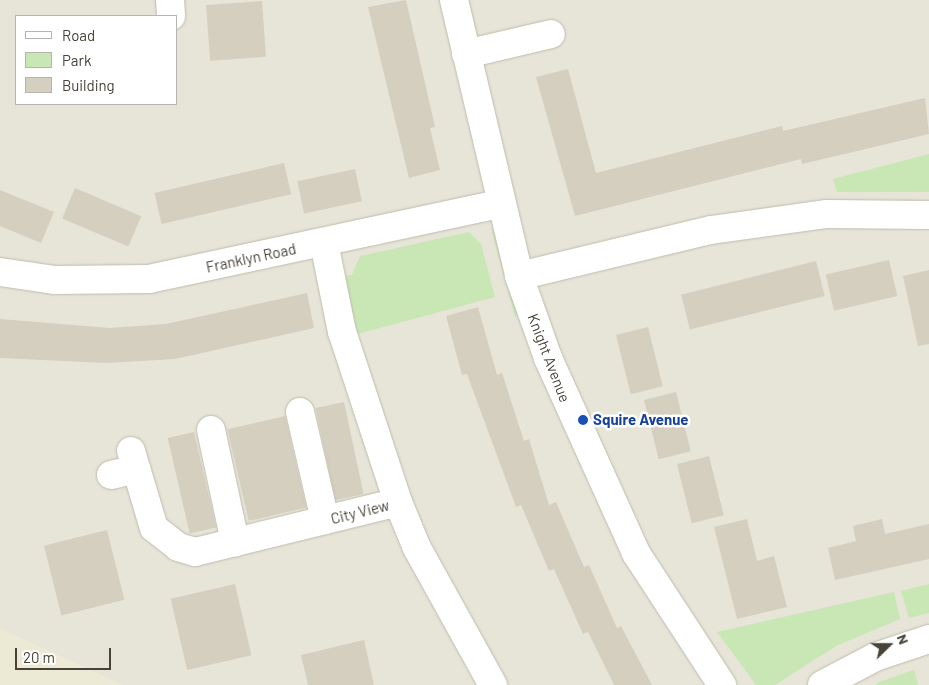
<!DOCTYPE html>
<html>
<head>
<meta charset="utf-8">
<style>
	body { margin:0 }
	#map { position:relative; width:929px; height:685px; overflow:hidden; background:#f4f2e9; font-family:Barlow,sans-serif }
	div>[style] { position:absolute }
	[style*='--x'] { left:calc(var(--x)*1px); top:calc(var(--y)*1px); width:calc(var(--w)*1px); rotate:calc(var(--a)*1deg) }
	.residential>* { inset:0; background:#e7e5d8 }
	.education>* { inset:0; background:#ece9d4 }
	.green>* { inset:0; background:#c9e6b5 }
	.building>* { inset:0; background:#d5cfbf; transform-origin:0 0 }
	.roads { filter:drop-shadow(0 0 1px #bfbbac) drop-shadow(0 0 1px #bfbbac) }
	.minor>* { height:28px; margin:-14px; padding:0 14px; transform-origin:14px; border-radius:14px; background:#fff }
	.dots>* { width:14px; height:14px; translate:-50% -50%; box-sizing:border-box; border:2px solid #fff; border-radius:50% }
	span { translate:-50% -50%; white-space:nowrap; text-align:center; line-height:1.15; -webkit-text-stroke:5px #fff; paint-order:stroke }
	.street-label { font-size:15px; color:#474338 }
	.transit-label { font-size:15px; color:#164399; font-weight:700 }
	.left { translate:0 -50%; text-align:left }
	.legend { position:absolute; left:15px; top:15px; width:162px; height:90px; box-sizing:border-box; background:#fff; border:1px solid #b5b4af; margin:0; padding:6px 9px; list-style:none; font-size:15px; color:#474338 }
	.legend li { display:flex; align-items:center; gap:10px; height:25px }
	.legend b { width:25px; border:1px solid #b5b4af }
	.north { position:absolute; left:864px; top:620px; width:50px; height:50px; -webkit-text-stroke:4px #fff; paint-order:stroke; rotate:68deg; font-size:14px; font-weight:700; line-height:20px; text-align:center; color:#474338 }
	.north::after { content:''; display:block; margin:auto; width:18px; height:22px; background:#474338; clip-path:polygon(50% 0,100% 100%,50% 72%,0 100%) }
	.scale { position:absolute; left:15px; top:648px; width:96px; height:22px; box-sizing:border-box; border:2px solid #474338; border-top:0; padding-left:6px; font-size:15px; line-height:18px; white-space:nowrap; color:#474338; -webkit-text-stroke:4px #fff; paint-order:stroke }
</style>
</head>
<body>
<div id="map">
	<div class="residential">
		<i style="clip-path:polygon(evenodd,0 0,929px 0,929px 685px,496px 685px,487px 673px,476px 685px,122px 685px,0 629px,0 0,16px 16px,176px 16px,176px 104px,16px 104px,16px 16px)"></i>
	</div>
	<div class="education">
		<i style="clip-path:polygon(0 629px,122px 685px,0 685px)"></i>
	</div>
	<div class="green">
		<i style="clip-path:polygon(929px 154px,929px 192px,837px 192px,833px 179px)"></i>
		<i style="clip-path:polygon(491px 228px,501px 242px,522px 314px,515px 317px)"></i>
		<i style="clip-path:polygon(469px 232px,481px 244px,495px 297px,354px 335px,343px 276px,352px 275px,360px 256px)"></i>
		<i style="clip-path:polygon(929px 584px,929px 613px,909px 618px,901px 591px)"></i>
		<i style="clip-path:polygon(894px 592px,900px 619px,836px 646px,775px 685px,756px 685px,717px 632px)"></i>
		<i style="clip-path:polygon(914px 670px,918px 685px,875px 685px,879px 682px)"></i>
	</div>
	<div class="building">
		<i style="clip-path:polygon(406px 0,435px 127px,430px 128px,440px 170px,409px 178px,368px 7px)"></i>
		<i style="left:262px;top:1px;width:56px;height:56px;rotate:86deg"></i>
		<i style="clip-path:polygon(568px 69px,596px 173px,782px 126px,783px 131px,925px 98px,929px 134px,802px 164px,801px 159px,575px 216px,536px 77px)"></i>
		<i style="left:284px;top:163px;width:32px;height:133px;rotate:77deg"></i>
		<i style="left:355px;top:169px;width:33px;height:59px;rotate:78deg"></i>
		<i style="left:75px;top:188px;width:72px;height:33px;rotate:23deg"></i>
		<i style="clip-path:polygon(0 190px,54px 212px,41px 243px,0 226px)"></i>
		<i style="left:889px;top:260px;width:37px;height:65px;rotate:77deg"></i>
		<i style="left:816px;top:261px;width:36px;height:139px;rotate:76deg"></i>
		<i style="clip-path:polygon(929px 270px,929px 344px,918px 346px,903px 276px)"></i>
		<i style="clip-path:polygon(307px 293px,314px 328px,175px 359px,107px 363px,0 358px,0 319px,110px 328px,166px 324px)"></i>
		<i style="clip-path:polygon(478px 307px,497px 375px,502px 373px,524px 441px,529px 439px,549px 505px,556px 502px,584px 567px,589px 565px,617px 628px,621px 626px,652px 685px,614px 685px,588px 632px,583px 634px,554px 569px,549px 571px,521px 505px,516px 507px,467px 374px,462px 375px,446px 316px)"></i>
		<i style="left:648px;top:327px;width:61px;height:33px;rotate:76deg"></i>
		<i style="left:676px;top:392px;width:61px;height:33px;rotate:76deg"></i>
		<i style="left:344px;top:402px;width:94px;height:29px;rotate:78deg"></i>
		<i style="left:285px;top:416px;width:94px;height:59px;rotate:77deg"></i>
		<i style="left:194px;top:432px;width:98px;height:27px;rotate:77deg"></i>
		<i style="left:709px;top:456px;width:61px;height:33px;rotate:76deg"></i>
		<i style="clip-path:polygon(747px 519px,757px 561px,774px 556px,787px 607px,737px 619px,714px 527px)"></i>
		<i style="clip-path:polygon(882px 519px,885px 534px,929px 524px,929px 559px,835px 580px,828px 548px,856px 541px,853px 526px)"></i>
		<i style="left:107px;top:530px;width:72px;height:65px;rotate:76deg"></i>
		<i style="left:235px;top:584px;width:73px;height:66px;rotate:77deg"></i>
		<i style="clip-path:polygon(364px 640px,374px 685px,308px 685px,301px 655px)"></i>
	</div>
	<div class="roads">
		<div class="minor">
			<i style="--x:170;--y:0;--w:16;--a:86"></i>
			<i style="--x:454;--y:0;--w:284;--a:76.7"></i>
			<i style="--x:519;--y:276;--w:87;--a:70.5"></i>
			<i style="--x:548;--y:358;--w:214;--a:65.7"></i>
			<i style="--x:636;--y:553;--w:158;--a:56.9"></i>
			<i style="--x:466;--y:54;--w:87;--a:-13.2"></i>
			<i style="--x:0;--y:272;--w:56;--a:8.3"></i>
			<i style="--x:55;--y:280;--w:94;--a:-0.6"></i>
			<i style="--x:149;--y:279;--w:359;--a:-12.1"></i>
			<i style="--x:519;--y:276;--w:197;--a:-13.5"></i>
			<i style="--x:711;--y:230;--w:117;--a:-7.9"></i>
			<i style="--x:827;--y:214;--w:102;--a:0.6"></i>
			<i style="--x:300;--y:412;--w:111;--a:77"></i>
			<i style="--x:211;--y:430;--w:115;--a:77.9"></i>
			<i style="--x:131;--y:451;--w:80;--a:73.4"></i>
			<i style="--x:154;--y:528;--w:31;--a:38"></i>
			<i style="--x:178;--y:547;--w:18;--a:16"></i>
			<i style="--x:195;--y:552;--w:209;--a:-13.8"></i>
			<i style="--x:398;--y:502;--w:179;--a:-108.2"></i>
			<i style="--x:342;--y:332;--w:91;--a:-101.4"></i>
			<i style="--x:111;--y:475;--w:26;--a:-13"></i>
			<i style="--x:398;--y:502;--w:50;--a:67.6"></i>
			<i style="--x:417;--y:548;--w:157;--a:61"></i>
			<i style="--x:822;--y:685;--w:60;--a:-27.8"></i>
			<i style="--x:875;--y:657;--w:57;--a:-18.4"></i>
		</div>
	</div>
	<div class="dots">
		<i style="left:583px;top:420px;background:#1a4fb4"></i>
	</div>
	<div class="street-label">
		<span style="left:251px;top:258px;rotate:-12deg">Franklyn Road</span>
		<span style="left:549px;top:358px;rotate:69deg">Knight Avenue</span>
		<span style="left:360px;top:512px;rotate:-14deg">City View</span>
	</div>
	<div class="transit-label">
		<span class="left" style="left:593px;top:420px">Squire Avenue</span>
	</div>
	<ul class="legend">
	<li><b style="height:6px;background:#fff"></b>Road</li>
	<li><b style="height:14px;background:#c9e6b5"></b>Park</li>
	<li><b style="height:14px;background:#d5cfbf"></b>Building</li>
	</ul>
	<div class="north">N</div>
	<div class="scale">20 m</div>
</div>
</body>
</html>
